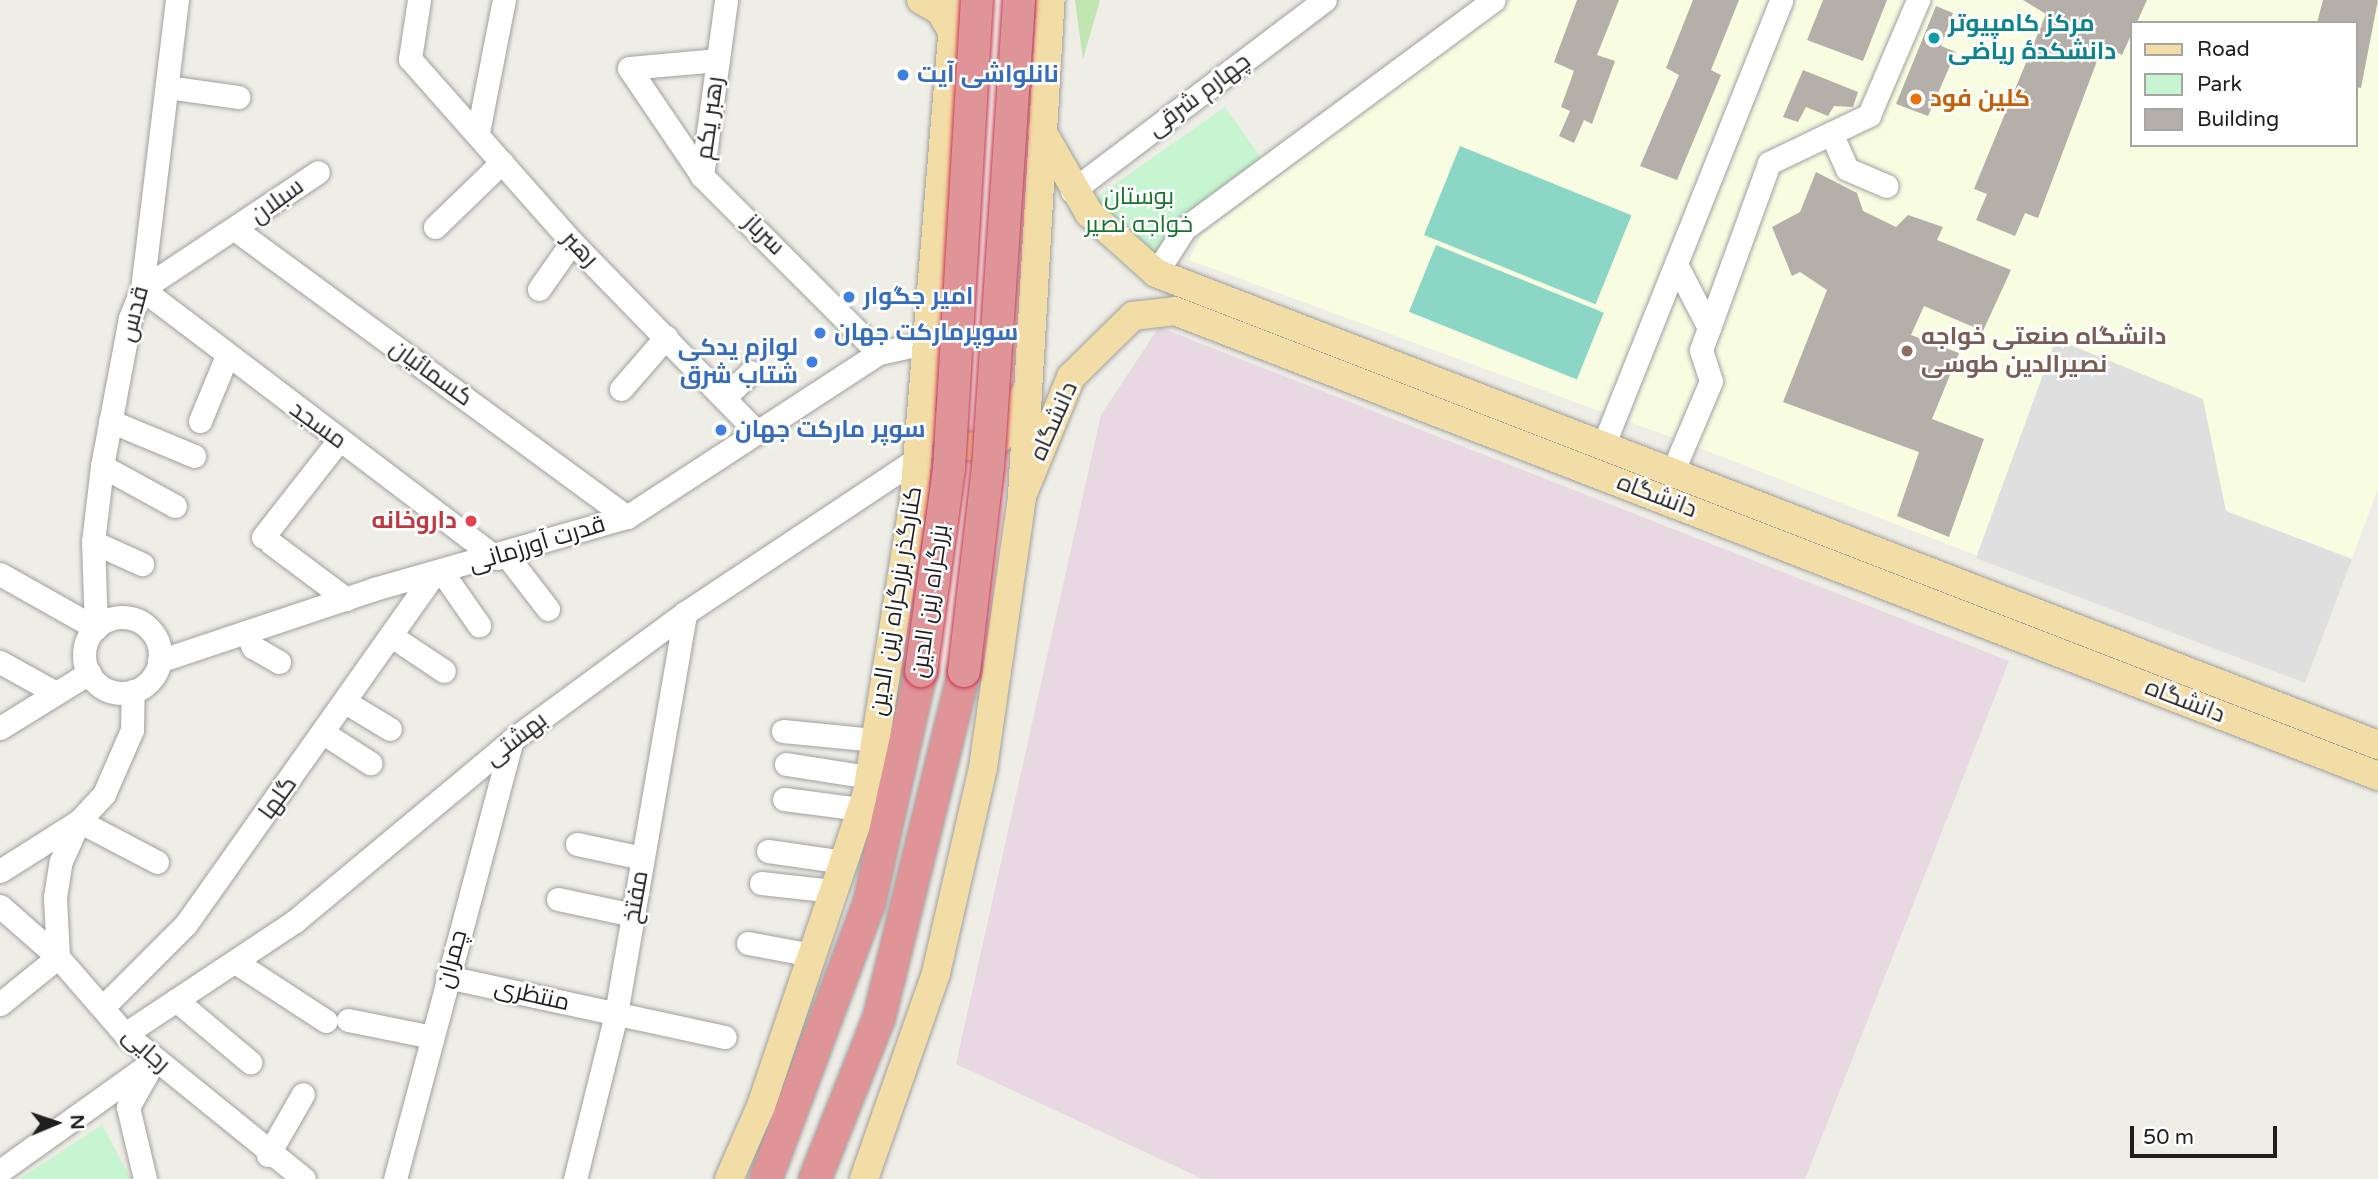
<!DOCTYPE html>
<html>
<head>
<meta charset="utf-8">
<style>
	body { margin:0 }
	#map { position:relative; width:2378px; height:1179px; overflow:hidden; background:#eeede6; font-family:"Varela Round",Cairo,sans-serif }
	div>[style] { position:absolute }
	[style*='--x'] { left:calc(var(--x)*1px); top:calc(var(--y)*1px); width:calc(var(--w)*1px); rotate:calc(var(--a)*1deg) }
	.industrial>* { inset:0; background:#e7d8e2 }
	.education>* { inset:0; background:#f8fce1 }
	.grass>* { inset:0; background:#c2e4b0 }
	.park>* { inset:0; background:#c7f4d1 }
	.pitch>* { inset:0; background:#8bd6c4; transform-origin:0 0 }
	.parking>* { inset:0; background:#dfdfdf }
	.building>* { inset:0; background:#b4afa8 }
	.roads { filter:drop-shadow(0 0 2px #a0a0a0) drop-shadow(0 0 2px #a0a0a0) }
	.minor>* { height:23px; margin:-11.5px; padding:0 11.5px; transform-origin:11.5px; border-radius:11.5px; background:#fff }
	.minor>.ring { margin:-11.5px; padding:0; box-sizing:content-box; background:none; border:23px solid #fff; border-radius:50% }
	.major>* { height:28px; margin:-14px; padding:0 14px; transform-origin:14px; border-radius:14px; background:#f3dda6 }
	.highway>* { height:32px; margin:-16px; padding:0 16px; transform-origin:16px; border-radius:16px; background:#df9498 }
	.bridges { filter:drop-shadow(0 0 2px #cb3553) drop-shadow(0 0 2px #cb3553) }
	.highway-bridge>* { height:32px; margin:-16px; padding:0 16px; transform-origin:16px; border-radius:16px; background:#df9498 }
	.dots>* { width:19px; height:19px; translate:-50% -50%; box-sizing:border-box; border:4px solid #fff; border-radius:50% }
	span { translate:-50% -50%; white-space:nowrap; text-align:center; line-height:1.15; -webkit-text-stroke:5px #fff; paint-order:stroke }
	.culture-label { font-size:24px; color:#0d838f; font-weight:700 }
	.left { translate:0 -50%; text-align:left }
	.shop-label { font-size:24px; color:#366cbe; font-weight:700 }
	.right { translate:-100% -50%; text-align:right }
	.street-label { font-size:24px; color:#1f1f1f }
	.food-label { font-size:24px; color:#c56008; font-weight:700 }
	.park-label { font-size:24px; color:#16732b }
	.education-label { font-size:24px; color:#785e54; font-weight:700 }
	.health-label { font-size:24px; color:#be3a42; font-weight:700 }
	.legend { position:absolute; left:2130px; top:21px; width:228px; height:126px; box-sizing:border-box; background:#fff; border:2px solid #a5a5a5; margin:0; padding:9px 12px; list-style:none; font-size:21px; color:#1f1f1f }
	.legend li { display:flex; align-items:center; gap:14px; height:35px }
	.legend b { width:35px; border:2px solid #a5a5a5 }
	.north { position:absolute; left:21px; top:1088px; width:70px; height:70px; -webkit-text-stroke:5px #fff; paint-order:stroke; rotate:88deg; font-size:19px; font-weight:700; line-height:28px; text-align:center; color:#1f1f1f }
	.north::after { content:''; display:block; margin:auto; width:24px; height:32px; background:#1f1f1f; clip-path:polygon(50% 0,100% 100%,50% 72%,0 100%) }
	.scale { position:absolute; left:2130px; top:1126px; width:147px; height:32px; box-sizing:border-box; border:4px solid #1f1f1f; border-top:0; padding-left:9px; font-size:21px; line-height:24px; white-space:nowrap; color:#1f1f1f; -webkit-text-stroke:5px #fff; paint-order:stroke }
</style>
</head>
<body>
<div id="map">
	<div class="industrial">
		<i style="clip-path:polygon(1159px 327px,2009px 661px,1805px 1179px,1203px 1179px,956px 1064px,1101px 415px)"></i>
	</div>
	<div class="education">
		<i style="clip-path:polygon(evenodd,1512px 0,2378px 0,2378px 489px,2305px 683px,1684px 442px,1189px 260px,1201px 235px,1512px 0,2131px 23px,2355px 23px,2355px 145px,2131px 145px,2131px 23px)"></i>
	</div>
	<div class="grass">
		<i style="clip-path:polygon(1075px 0,1100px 0,1083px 59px)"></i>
	</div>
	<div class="park">
		<i style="clip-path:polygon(1225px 107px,1263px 161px,1152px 261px,1091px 201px)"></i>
		<i style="clip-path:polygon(102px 1125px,131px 1179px,19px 1179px)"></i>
	</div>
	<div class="pitch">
		<i style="left:1460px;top:146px;width:185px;height:96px;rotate:22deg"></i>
		<i style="left:1436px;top:245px;width:181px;height:72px;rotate:22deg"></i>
	</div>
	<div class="parking">
		<i style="clip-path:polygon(2056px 339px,2203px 399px,2226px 511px,2352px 559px,2305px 683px,1976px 558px)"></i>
	</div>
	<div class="building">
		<i style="clip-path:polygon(1577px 0,1619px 0,1597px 55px,1615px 61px,1592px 124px,1584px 120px,1574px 143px,1559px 136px,1570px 111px,1561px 107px,1574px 71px,1554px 62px)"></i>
		<i style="clip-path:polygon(1693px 0,1739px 0,1711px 70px,1721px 75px,1677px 180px,1640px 166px,1679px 75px,1666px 68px)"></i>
		<i style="clip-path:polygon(1823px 0,1887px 0,1863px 61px,1807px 40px)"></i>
		<i style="clip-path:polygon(2023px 0,2147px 0,2122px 55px,2103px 45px,2038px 218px,2025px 213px,2015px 236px,1976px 220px,1987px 194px,1974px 189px,2046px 14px)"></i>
		<i style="clip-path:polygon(2323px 0,2378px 0,2361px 88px,2355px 87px,2355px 23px,2317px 23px)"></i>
		<i style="clip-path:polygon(1936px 6px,1953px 13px,1941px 46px,1956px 52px,1928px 116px,1896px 104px)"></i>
		<i style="clip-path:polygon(1803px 70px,1858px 92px,1853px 107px,1834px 106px,1828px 116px,1806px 107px,1798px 122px,1783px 117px)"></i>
		<i style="clip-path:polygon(1816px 172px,1857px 193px,1863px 211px,1896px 227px,1908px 215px,1943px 227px,1937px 240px,2011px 270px,1983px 331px,1924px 306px,1911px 335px,1959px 353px,1932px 419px,1984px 439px,1949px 537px,1897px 516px,1919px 452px,1783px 402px,1827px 290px,1800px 272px,1792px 276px,1772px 227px,1800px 212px)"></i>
	</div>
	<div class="roads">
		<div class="minor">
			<i style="--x:419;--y:0;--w:60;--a:98.7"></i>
			<i style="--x:410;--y:59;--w:244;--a:48.5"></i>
			<i style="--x:572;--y:242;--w:265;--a:45.8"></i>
			<i style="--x:718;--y:60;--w:89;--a:174.9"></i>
			<i style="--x:629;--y:68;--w:130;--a:55.9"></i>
			<i style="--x:702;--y:176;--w:250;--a:45"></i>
			<i style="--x:167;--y:87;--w:72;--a:8"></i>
			<i style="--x:478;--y:132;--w:135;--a:-78.9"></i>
			<i style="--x:1831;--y:133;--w:39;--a:66"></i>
			<i style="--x:1847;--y:169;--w:43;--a:23"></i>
			<i style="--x:702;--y:176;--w:178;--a:-82.2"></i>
			<i style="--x:1072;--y:191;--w:317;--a:-37.1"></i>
			<i style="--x:435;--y:227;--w:93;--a:-44.1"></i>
			<i style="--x:236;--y:230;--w:485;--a:36.3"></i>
			<i style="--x:1676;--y:264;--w:72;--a:62.7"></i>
			<i style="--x:1156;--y:273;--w:52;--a:-57.5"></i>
			<i style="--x:1184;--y:229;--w:385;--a:-36.5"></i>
			<i style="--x:142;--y:289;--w:445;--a:37.2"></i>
			<i style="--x:142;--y:289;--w:211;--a:-33.6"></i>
			<i style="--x:539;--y:289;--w:57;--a:-54.9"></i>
			<i style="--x:621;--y:389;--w:69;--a:-49.1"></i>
			<i style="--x:724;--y:398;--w:37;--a:-44"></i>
			<i style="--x:110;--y:421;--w:91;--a:22.6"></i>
			<i style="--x:200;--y:421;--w:68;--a:-67.6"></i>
			<i style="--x:1603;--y:446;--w:480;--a:-68.2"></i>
			<i style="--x:102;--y:466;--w:83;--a:28.7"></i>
			<i style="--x:1672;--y:473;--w:100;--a:-67"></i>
			<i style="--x:1711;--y:381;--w:33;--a:-108"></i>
			<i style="--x:1701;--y:350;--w:199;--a:-70"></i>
			<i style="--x:1769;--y:163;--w:111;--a:-25.6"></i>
			<i style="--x:1869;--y:115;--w:125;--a:-66.9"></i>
			<i style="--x:263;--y:537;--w:123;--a:-51.9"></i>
			<i style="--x:93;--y:542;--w:54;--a:24.2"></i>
			<i style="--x:271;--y:543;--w:94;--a:36.7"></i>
			<i style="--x:507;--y:556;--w:67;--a:52.3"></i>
			<i style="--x:442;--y:572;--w:65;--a:55.1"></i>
			<i style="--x:0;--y:574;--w:110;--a:29.4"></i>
			<i class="ring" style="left:84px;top:617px;width:53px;height:53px"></i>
			<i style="--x:96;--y:628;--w:86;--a:-92"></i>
			<i style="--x:93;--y:542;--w:77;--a:-83.2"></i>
			<i style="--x:102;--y:466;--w:151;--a:-79.3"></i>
			<i style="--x:130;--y:318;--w:31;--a:-68"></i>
			<i style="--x:142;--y:289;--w:291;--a:-83.1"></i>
			<i style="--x:246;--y:632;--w:17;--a:65"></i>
			<i style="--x:253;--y:647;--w:30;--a:30"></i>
			<i style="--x:393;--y:637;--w:61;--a:33.7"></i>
			<i style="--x:159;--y:661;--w:227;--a:-18.5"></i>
			<i style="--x:374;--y:589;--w:263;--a:-15.9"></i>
			<i style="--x:627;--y:517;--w:301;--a:-33.1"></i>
			<i style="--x:879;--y:353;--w:51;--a:-12.4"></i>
			<i style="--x:0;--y:662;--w:64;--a:29"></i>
			<i style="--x:347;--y:703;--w:50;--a:31.2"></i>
			<i style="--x:0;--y:728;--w:105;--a:-31.7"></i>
			<i style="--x:783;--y:731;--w:91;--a:5.6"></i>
			<i style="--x:325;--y:734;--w:54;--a:32.8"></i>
			<i style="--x:786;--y:764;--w:84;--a:8.9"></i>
			<i style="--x:784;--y:799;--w:78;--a:7.4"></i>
			<i style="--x:577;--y:844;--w:67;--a:12"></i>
			<i style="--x:768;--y:851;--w:76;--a:8.3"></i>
			<i style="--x:0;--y:871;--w:93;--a:-32.3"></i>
			<i style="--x:79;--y:821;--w:37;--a:-47"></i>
			<i style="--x:104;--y:794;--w:70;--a:-66.4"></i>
			<i style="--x:132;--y:730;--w:39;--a:-89"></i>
			<i style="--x:761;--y:883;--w:72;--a:6.3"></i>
			<i style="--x:558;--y:899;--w:77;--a:12"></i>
			<i style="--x:0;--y:906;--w:77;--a:41.3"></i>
			<i style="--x:58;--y:957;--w:102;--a:49"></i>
			<i style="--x:125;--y:1034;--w:230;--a:39"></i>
			<i style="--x:748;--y:943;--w:65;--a:10.6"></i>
			<i style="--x:237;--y:963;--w:106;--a:33.1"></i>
			<i style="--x:447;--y:977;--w:284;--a:12.2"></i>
			<i style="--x:176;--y:1000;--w:97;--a:40"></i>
			<i style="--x:0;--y:1004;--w:75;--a:-39"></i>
			<i style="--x:58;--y:957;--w:60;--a:-92.9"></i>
			<i style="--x:55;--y:897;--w:36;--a:-81"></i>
			<i style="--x:61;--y:861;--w:44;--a:-65.8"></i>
			<i style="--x:79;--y:821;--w:88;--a:27.7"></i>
			<i style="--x:103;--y:1007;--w:117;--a:-45"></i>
			<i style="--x:186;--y:924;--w:429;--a:-54.7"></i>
			<i style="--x:348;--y:1020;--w:86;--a:11.4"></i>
			<i style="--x:125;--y:1034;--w:204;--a:-33.6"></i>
			<i style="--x:295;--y:921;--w:283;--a:-39.8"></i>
			<i style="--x:512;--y:740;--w:215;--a:-36.3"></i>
			<i style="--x:685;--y:613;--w:278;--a:-33.6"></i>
			<i style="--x:268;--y:1155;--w:70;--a:-60.2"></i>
			<i style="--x:0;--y:1171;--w:191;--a:-35.6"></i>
			<i style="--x:145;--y:1179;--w:74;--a:-103.3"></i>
			<i style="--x:128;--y:1107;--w:45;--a:-60.6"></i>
			<i style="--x:395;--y:1179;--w:454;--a:-75.1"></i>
			<i style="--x:575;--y:1179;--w:170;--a:-76"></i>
			<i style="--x:616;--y:1014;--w:407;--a:-80.2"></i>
		</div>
		<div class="major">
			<i style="--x:921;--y:0;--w:22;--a:30"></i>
			<i style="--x:940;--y:11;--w:26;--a:59"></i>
			<i style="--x:1042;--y:131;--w:95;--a:60.2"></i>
			<i style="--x:1089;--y:213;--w:90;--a:41.8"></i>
			<i style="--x:1156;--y:273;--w:1310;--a:21.12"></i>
			<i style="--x:937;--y:425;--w:30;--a:44"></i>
			<i style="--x:959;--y:446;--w:25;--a:2"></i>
			<i style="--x:984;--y:447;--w:17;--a:-28"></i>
			<i style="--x:999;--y:439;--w:51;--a:-60.4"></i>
			<i style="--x:1022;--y:496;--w:129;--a:-67.6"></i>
			<i style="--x:1071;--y:377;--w:87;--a:-44.5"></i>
			<i style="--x:1133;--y:316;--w:42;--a:-6.8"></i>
			<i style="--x:1175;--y:311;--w:1290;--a:21.13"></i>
			<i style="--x:729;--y:1179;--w:80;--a:-66.3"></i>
			<i style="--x:761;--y:1106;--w:330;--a:-71.3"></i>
			<i style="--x:867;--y:793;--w:298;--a:-80.9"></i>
			<i style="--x:914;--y:499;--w:501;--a:-85.3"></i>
			<i style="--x:864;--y:1179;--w:218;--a:-70.7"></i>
			<i style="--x:936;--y:973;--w:210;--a:-77.1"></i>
			<i style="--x:983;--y:768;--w:275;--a:-81.8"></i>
			<i style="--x:1022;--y:496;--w:497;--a:-86.7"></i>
		</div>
		<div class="highway">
			<i style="--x:766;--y:1179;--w:294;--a:-69.5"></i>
			<i style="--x:869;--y:904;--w:239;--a:-77.4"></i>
			<i style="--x:815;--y:1179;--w:173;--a:-68.3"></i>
			<i style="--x:879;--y:1018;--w:357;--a:-76.2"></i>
		</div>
	</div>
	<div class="bridges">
		<div class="highway-bridge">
			<i style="--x:921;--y:671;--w:203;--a:-82.1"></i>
			<i style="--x:949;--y:470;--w:471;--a:-86.6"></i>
			<i style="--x:964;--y:671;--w:204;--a:-83.3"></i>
			<i style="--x:988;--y:468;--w:469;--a:-86.2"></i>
		</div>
	</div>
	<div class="dots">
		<i style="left:1934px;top:38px;background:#0f9aa8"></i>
		<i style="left:903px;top:75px;background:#3f7fe0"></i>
		<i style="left:1916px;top:99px;background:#e8710a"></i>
		<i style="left:849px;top:297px;background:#3f7fe0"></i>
		<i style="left:820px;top:333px;background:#3f7fe0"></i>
		<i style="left:1907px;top:351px;background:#8d6e63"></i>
		<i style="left:812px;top:362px;background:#3f7fe0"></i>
		<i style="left:721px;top:430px;background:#3f7fe0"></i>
		<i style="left:471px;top:521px;background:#e0444e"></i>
	</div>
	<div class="culture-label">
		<span class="left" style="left:1948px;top:38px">مرکز کامپیوتر<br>دانشکدهٔ ریاضی</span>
	</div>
	<div class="shop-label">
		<span class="left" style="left:917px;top:75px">نانلواشی آیت</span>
		<span class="left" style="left:863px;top:297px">امیر جگوار</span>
		<span class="left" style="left:834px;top:333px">سوپرمارکت جهان</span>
		<span class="right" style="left:798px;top:362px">لوازم یدکی<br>شتاب شرق</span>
		<span class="left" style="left:735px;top:430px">سوپر مارکت جهان</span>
	</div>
	<div class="street-label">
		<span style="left:1199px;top:95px;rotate:-37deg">چهارم شرقی</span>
		<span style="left:710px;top:118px;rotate:-82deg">رهبر یکم</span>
		<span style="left:277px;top:201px;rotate:-36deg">سبلان</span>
		<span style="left:764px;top:235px;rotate:44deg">سرباز</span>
		<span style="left:580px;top:249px;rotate:47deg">رهبر</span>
		<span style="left:134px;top:314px;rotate:-75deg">قدس</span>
		<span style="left:431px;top:373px;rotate:36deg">کسمائیان</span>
		<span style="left:1054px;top:421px;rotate:-66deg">دانشگاه</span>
		<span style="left:318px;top:425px;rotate:36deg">مسجد</span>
		<span style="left:1657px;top:496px;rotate:21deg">دانشگاه</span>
		<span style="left:537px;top:544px;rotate:-17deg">قدرت آورزمانی</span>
		<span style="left:896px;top:601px;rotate:-81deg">کنارگذر بزرگراه زین الدین</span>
		<span style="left:930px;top:601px;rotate:-82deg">بزرگراه زین الدین</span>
		<span style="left:2185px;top:701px;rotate:21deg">دانشگاه</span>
		<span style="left:516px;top:739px;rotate:-38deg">بهشتی</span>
		<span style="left:278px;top:798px;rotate:-54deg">گلها</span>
		<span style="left:636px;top:897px;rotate:-80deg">مفتخ</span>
		<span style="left:452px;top:959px;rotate:-75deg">چمران</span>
		<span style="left:532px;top:995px;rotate:13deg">منتظری</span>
		<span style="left:146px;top:1050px;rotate:42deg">رجایی</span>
	</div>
	<div class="food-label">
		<span class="left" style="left:1930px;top:99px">کلین فود</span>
	</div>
	<div class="park-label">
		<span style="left:1139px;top:211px">بوستان<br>خواجه نصیر</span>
	</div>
	<div class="education-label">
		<span class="left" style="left:1921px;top:351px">دانشگاه صنعتی خواجه<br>نصیرالدین طوسی</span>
	</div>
	<div class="health-label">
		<span class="right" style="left:457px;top:521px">داروخانه</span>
	</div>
	<ul class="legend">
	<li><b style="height:9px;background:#f3dda6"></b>Road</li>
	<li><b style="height:19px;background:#c7f4d1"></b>Park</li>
	<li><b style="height:19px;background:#b4afa8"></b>Building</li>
	</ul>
	<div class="north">N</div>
	<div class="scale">50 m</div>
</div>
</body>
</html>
